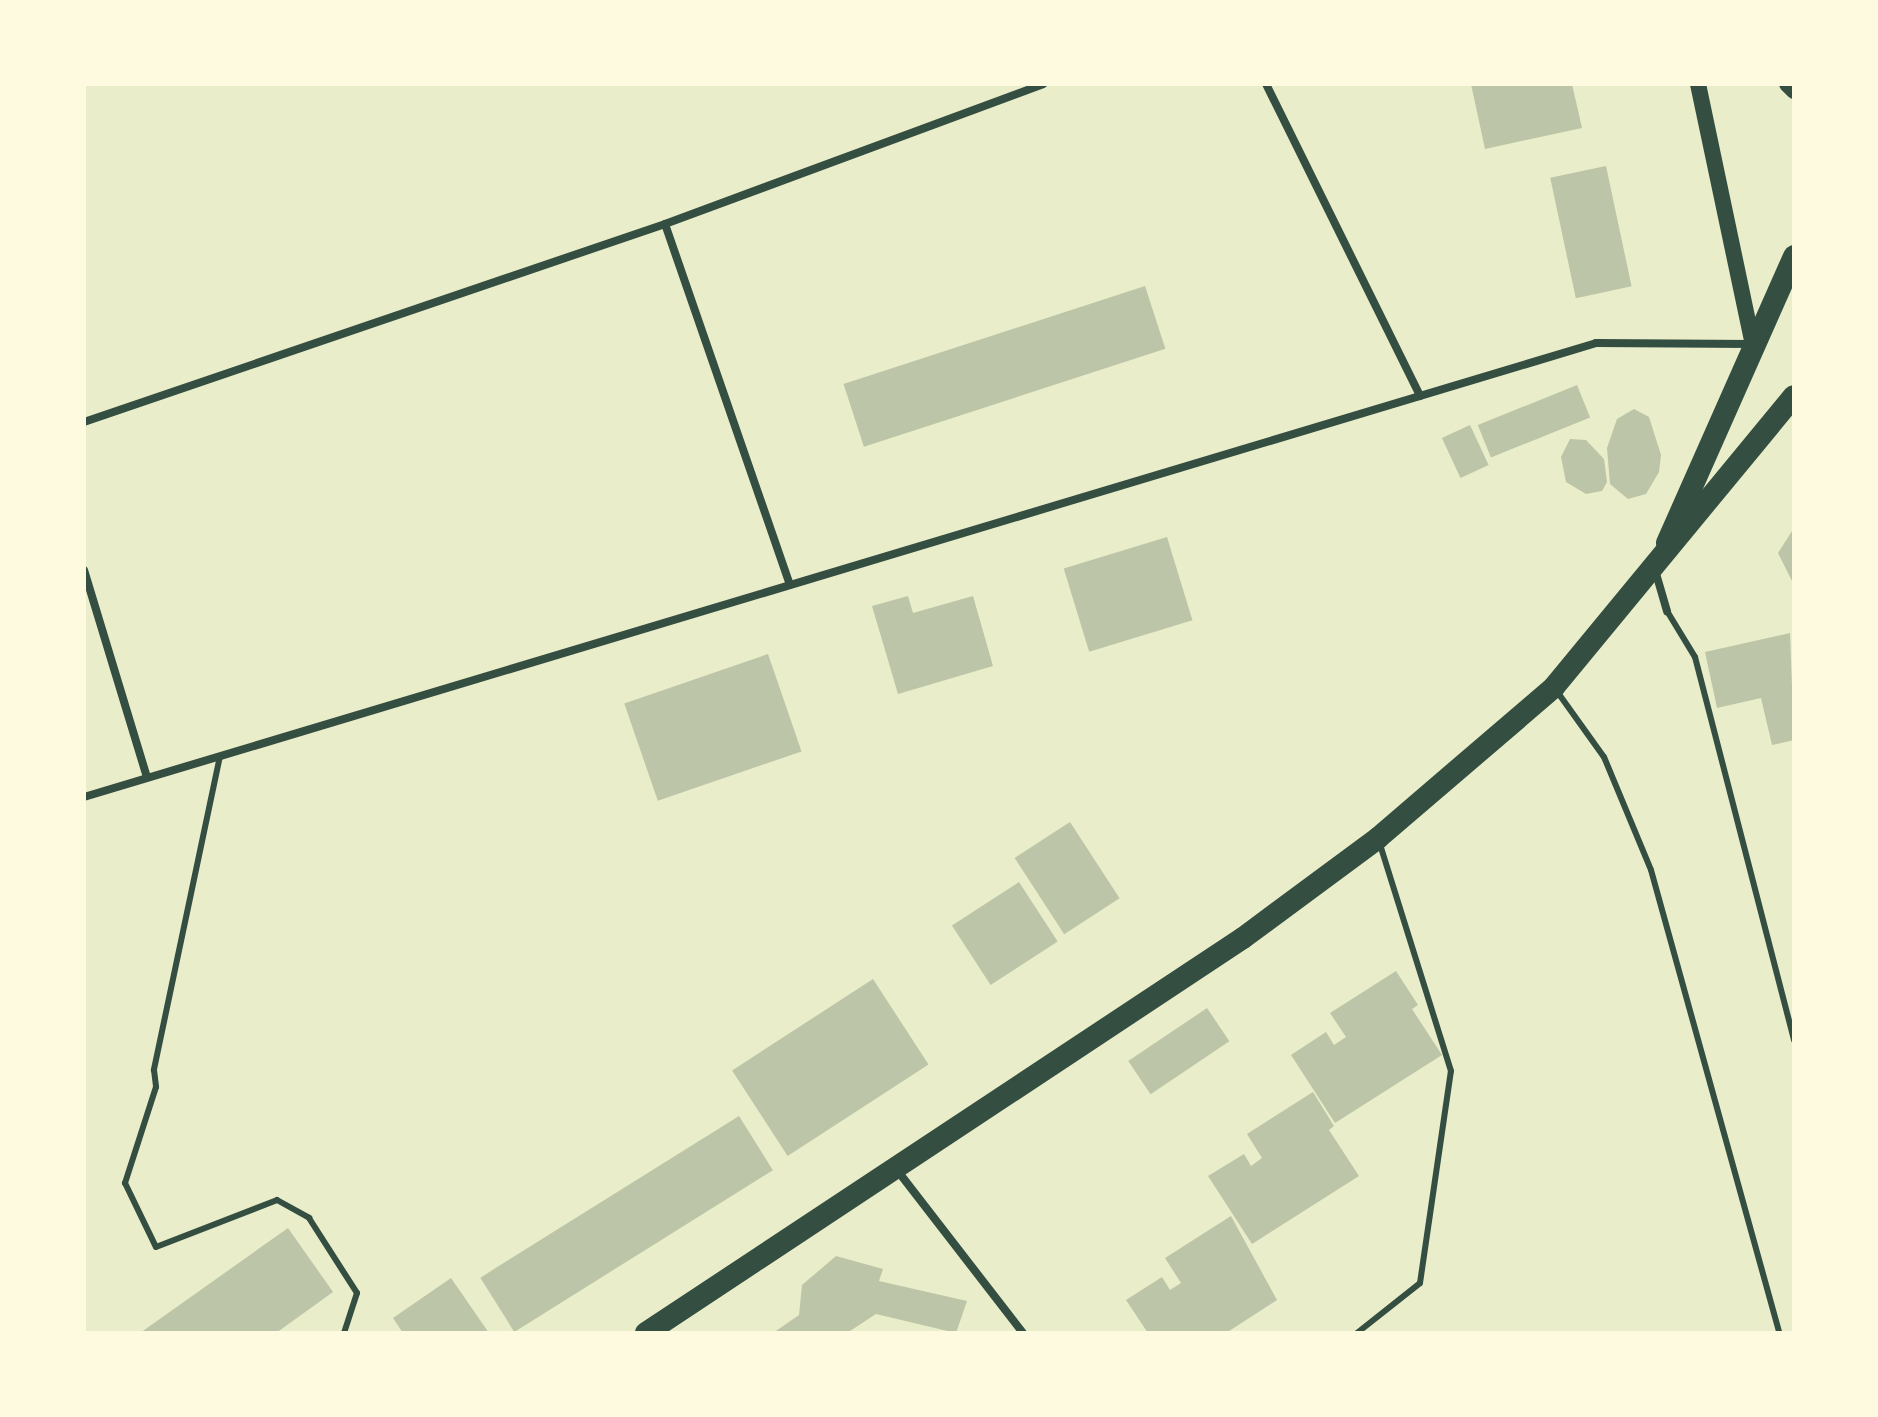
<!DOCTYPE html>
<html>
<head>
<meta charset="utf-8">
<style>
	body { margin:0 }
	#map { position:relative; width:1878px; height:1417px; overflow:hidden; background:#e9edc9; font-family:Ubuntu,sans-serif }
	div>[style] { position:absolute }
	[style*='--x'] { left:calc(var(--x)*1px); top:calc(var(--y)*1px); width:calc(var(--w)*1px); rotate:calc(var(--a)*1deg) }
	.building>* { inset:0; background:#bcc5a7; transform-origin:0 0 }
	.service>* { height:6px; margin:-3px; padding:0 3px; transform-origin:3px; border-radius:3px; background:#344e41 }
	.minor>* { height:8px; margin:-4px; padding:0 4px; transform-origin:4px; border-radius:4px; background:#344e41 }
	.secondary>* { height:16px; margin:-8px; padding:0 8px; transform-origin:8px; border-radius:8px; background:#344e41 }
	.trunk>* { height:22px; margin:-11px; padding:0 11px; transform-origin:11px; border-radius:11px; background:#344e41 }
	span { translate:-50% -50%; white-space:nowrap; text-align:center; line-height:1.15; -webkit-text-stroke:6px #fefae0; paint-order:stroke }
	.frame { position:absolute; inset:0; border:86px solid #fefae0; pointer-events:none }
</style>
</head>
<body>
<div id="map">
	<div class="building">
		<i style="clip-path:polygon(1471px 84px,1572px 84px,1582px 128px,1485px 149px)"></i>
		<i style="left:1606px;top:166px;width:123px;height:57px;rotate:78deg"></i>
		<i style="left:1145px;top:286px;width:66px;height:317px;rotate:72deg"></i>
		<i style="left:1577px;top:385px;width:35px;height:107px;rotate:68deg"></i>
		<i style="clip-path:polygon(1634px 409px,1649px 417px,1661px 455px,1659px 472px,1646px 494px,1628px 499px,1610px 484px,1607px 448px,1617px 419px)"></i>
		<i style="left:1470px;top:425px;width:44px;height:31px;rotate:65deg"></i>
		<i style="clip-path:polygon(1570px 439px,1586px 440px,1604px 459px,1607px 482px,1602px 491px,1586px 494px,1566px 482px,1561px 457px)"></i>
		<i style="clip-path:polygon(1794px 528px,1794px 585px,1778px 553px)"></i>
		<i style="left:1167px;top:537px;width:87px;height:108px;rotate:73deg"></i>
		<i style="clip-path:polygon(908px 596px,913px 613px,973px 596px,993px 666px,898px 694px,872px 606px)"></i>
		<i style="clip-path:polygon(1790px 633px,1794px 740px,1772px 745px,1761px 698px,1717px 708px,1705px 652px)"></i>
		<i style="left:768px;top:654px;width:103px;height:152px;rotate:71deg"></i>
		<i style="left:1070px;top:822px;width:91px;height:66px;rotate:57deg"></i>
		<i style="left:1019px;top:882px;width:71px;height:80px;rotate:57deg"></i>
		<i style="clip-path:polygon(1396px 971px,1418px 1005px,1412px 1009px,1442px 1055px,1335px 1123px,1291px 1055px,1326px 1032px,1334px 1045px,1346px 1037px,1330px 1013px)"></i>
		<i style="left:873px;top:979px;width:102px;height:168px;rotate:57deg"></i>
		<i style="left:1207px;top:1008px;width:40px;height:95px;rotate:56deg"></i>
		<i style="clip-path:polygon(1313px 1092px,1334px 1126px,1329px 1130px,1359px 1176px,1252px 1244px,1208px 1176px,1244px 1154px,1251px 1166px,1262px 1158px,1247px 1134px)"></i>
		<i style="left:739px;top:1116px;width:64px;height:305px;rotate:58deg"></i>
		<i style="clip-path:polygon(1231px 1216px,1277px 1300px,1226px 1333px,1148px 1333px,1126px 1300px,1162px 1277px,1170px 1290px,1181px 1283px,1165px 1258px)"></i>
		<i style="clip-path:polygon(288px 1228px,333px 1292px,276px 1333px,140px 1333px)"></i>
		<i style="clip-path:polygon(836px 1256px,883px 1269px,879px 1281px,967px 1301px,956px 1333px,876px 1314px,847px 1333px,773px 1333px,799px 1315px,802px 1285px)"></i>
		<i style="clip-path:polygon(451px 1278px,489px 1333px,403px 1333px,393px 1318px)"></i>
	</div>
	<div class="service">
		<i style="--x:1667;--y:611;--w:54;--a:58.7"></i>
		<i style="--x:1695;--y:657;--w:396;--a:75.5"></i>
		<i style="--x:1556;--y:690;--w:82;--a:54.4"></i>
		<i style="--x:1604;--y:757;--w:122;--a:67.4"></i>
		<i style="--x:1651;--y:870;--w:480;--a:74.5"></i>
		<i style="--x:220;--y:756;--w:321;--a:101.9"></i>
		<i style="--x:154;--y:1070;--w:17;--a:83"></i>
		<i style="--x:156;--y:1087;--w:101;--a:107.9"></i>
		<i style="--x:125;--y:1183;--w:71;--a:64.2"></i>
		<i style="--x:156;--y:1247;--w:130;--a:-21.2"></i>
		<i style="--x:277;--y:1200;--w:37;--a:29"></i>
		<i style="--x:309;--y:1218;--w:89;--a:57.4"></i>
		<i style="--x:357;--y:1293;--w:42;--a:108"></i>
		<i style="--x:1357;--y:1333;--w:80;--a:-38.4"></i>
		<i style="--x:1420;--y:1283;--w:214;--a:-81.7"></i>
		<i style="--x:1451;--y:1071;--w:237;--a:-107.4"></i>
	</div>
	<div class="minor">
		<i style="--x:1266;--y:84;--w:348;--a:63.7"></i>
		<i style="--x:665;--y:224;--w:382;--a:70.9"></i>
		<i style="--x:84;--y:422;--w:614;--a:-18.82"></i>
		<i style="--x:665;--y:224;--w:403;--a:-20.3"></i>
		<i style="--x:84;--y:570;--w:217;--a:73.1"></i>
		<i style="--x:1655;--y:570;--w:43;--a:73.7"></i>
		<i style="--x:84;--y:797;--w:1579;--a:-16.71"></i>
		<i style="--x:1596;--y:343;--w:156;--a:0.4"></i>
		<i style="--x:897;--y:1170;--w:206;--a:52.3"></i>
	</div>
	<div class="secondary">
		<i style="--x:1698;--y:84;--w:266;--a:78.1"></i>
		<i style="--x:1787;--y:84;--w:10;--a:45"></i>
	</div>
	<div class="trunk">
		<i style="--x:1667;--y:543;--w:314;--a:-66.1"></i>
		<i style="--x:646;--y:1333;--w:716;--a:-33.49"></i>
		<i style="--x:1243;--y:938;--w:168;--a:-36.5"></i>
		<i style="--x:1378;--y:838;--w:232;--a:-40.6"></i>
		<i style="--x:1554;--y:687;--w:377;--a:-50.5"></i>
	</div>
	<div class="frame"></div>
</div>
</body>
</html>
